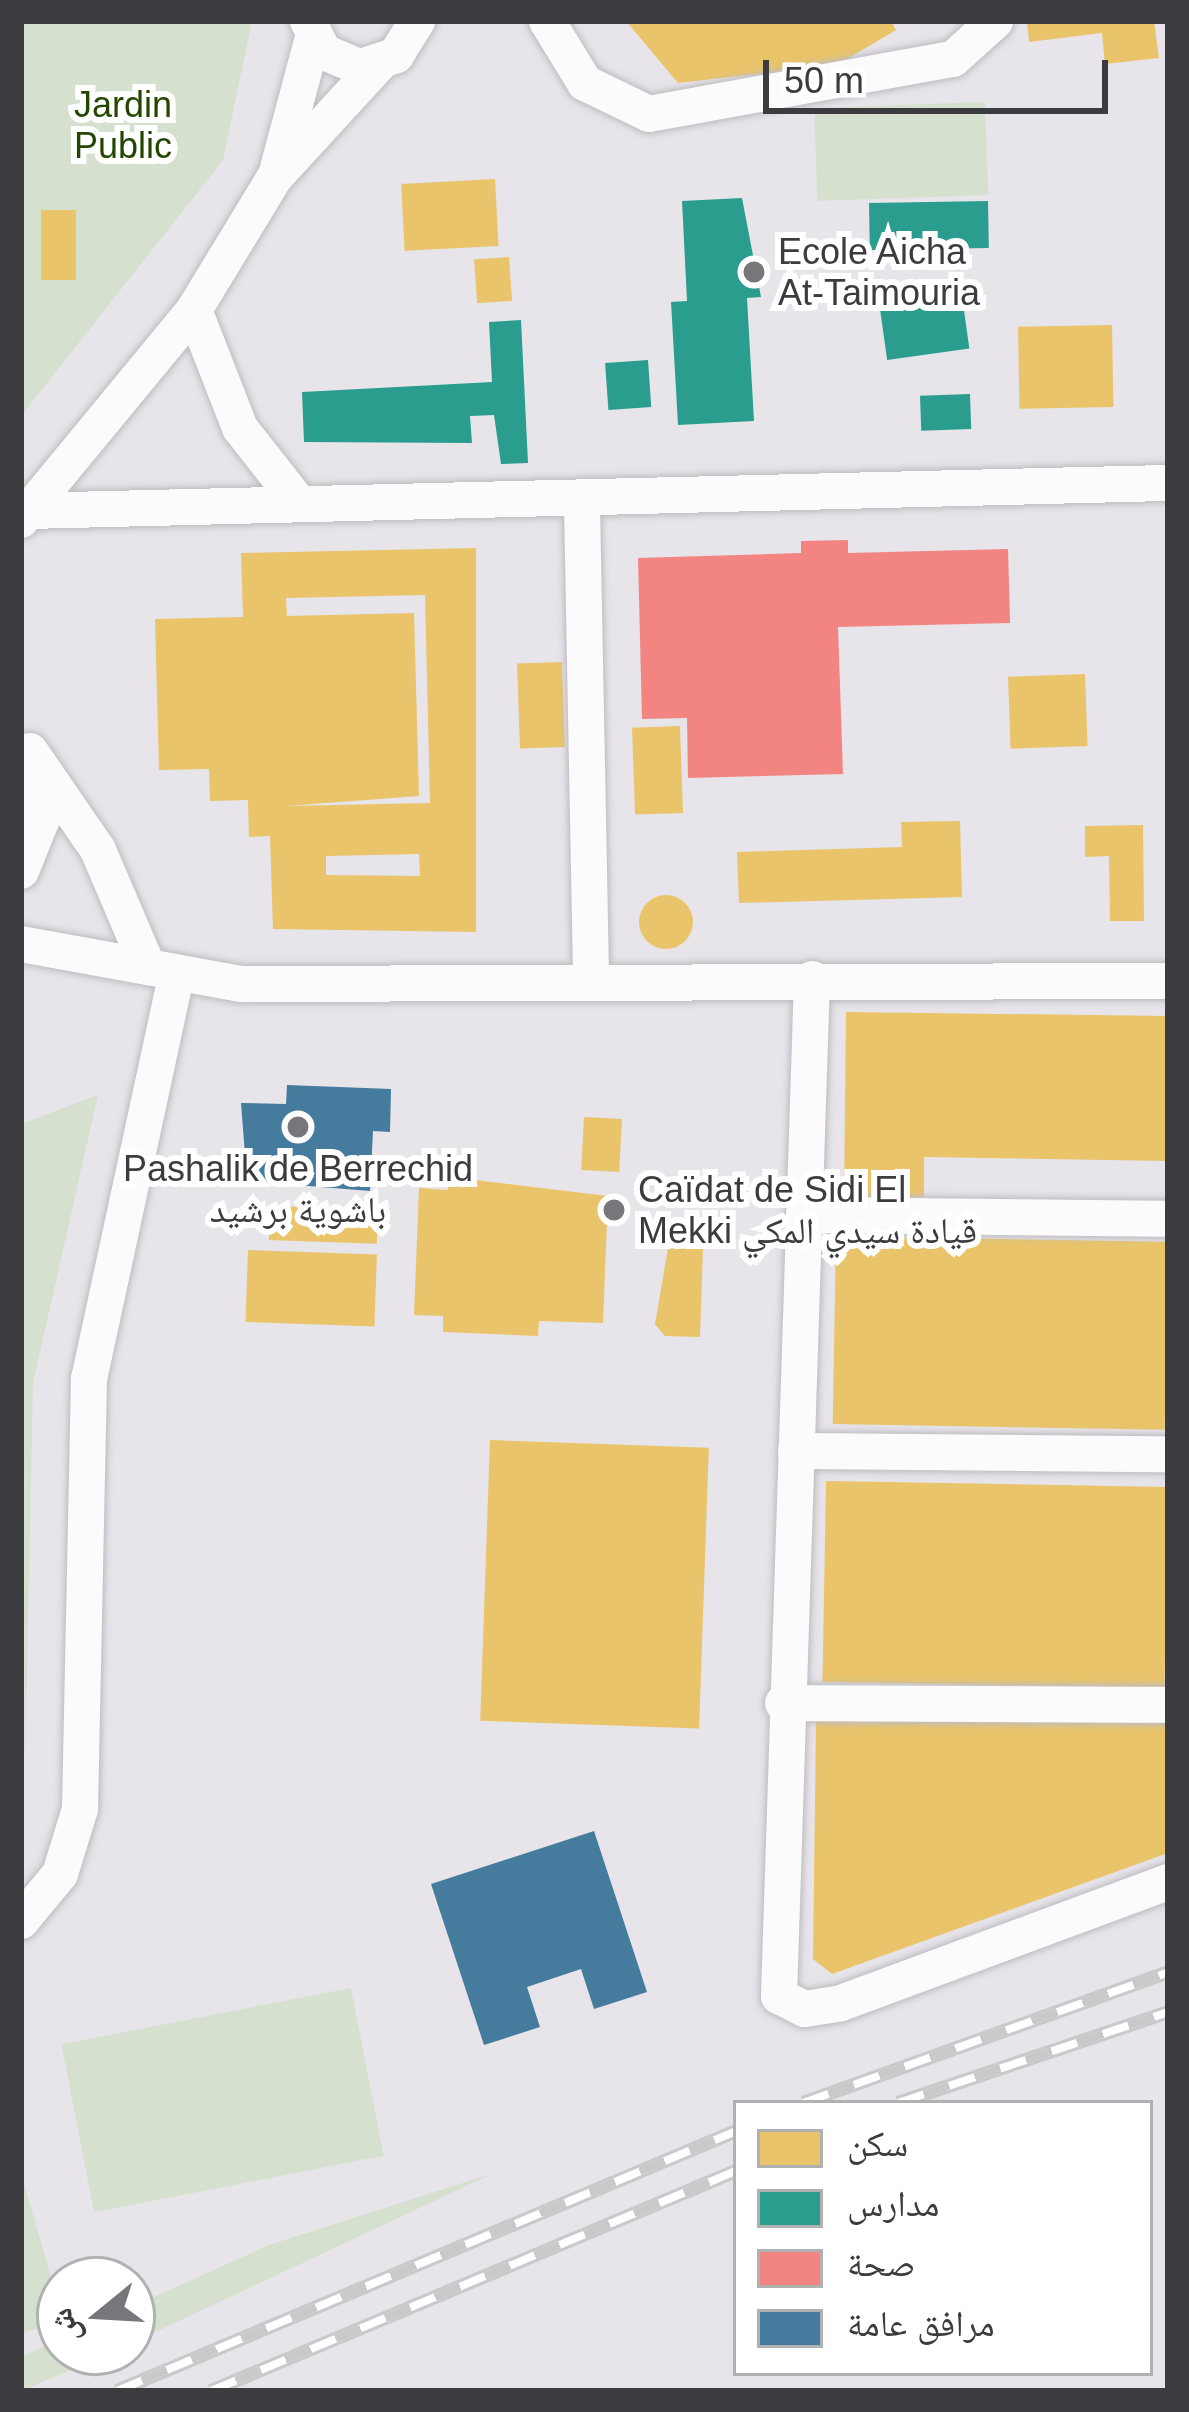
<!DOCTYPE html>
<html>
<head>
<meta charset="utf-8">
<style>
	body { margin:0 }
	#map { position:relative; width:1189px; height:2412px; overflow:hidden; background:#e7e4ea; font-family:Helvetica,"Noto Naskh Arabic",sans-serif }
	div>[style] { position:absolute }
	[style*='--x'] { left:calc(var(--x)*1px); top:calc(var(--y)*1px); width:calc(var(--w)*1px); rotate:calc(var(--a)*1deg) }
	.green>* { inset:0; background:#d5e1ce; transform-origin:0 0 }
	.homes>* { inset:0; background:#e9c46a; transform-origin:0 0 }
	.round { border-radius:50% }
	.schools>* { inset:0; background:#2a9d8f; transform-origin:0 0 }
	.health>* { inset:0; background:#f28482 }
	.public>* { inset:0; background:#457b9d }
	.roads { filter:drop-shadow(0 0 3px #bebcc1) drop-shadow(0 0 3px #bebcc1) }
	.minor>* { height:36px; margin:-18px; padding:0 18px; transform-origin:18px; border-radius:18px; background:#fbfbfc }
	.rail>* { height:14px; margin-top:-7px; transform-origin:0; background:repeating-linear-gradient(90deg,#fff 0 27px,#c9c9cb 0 54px); box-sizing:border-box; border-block:3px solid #c9c9cb }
	.dots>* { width:33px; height:33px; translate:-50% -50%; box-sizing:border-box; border:6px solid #fff; border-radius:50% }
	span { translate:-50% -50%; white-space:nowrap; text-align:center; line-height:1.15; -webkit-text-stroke:12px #fff; paint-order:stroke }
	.park-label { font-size:36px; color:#254601 }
	.poi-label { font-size:36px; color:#3c3b3f }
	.left { translate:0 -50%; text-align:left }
	.frame { position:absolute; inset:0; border:24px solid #3c3b3f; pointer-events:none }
	.legend { position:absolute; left:733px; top:2100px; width:420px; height:276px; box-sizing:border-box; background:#fff; border:3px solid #b1b1b2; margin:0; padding:15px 21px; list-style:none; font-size:36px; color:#3c3b3f }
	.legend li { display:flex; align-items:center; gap:24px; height:60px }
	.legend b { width:60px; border:3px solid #b1b1b2 }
	.north { position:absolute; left:36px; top:2256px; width:120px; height:120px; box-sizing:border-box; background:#fff; border:3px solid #b1b1b2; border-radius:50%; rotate:252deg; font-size:33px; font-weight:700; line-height:48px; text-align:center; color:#3c3b3f }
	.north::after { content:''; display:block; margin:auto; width:42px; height:54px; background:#78767b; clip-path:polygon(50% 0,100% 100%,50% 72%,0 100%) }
	.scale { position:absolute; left:763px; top:60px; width:345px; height:54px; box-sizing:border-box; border:6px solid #3c3b3f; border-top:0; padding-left:15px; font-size:36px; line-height:42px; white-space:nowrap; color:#3c3b3f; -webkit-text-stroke:9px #fff; paint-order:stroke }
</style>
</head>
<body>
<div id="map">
	<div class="green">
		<i style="clip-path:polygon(21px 21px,252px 21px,223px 160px,21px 416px)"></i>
		<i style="left:985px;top:102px;width:93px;height:171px;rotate:88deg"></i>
		<i style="clip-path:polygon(98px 1095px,33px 1383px,25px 1768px,21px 1124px)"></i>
		<i style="left:351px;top:1988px;width:171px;height:295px;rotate:79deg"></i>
		<i style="clip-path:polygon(21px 2173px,60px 2308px,60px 2322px,21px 2333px)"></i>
		<i style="clip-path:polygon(494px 2173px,132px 2343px,132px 2307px,269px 2245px)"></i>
		<i style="clip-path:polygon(60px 2340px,60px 2352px,113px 2352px,21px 2391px,21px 2357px)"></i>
	</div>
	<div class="homes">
		<i style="clip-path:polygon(626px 21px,891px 21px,896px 30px,837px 65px,678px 83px)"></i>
		<i style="clip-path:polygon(1027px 21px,1154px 21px,1159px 58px,1105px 64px,1102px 33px,1029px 42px)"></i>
		<i style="left:495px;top:179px;width:67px;height:94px;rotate:87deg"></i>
		<i style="left:41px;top:210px;width:35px;height:70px"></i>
		<i style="left:509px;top:257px;width:44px;height:35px;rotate:86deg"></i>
		<i style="left:1112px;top:325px;width:82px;height:94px;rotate:89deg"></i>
		<i style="clip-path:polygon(evenodd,476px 548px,476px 932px,273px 929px,270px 836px,249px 837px,248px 800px,210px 801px,209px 769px,159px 770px,155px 619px,243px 617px,241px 553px,476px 548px,425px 595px,430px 803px,286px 806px,419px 796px,414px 613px,287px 616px,286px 598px,425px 595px,476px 548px,419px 854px,420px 876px,326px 875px,326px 856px,419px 854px)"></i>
		<i style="left:562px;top:662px;width:85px;height:45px;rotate:88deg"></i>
		<i style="left:1085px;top:674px;width:72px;height:77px;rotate:88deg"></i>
		<i style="left:680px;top:726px;width:87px;height:48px;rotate:88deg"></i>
		<i style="clip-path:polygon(960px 821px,962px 897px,739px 903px,737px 852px,902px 847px,901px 822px)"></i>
		<i style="clip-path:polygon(1143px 825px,1144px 921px,1110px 921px,1109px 856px,1085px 857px,1085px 826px)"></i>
		<i class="round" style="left:639px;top:895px;width:54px;height:54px"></i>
		<i style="clip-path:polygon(846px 1012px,1168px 1016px,1168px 1161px,924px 1157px,924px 1197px,844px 1197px)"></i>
		<i style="left:584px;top:1117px;width:38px;height:53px;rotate:3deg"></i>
		<i style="clip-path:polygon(449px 1177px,608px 1196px,603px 1323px,539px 1321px,538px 1336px,443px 1332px,443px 1316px,414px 1315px,419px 1188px,448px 1190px)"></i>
		<i style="left:270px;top:1206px;width:108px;height:34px;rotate:2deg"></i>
		<i style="left:836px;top:1236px;width:332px;height:188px;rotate:1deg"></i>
		<i style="clip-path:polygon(668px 1248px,703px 1249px,700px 1337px,665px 1336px,655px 1324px)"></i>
		<i style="left:248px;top:1250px;width:129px;height:72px;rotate:2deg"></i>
		<i style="left:490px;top:1440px;width:219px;height:281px;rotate:2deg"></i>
		<i style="left:826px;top:1481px;width:342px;height:201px;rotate:1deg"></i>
		<i style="clip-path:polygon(816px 1721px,1168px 1722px,1168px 1853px,832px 1974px,813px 1959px)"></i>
	</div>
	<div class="schools">
		<i style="clip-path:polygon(742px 198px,761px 297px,747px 298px,754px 421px,678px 425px,671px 302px,687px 301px,682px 201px)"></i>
		<i style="left:988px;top:201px;width:47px;height:119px;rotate:89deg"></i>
		<i style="left:961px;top:289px;width:60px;height:83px;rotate:82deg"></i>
		<i style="clip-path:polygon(521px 320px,528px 463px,501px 464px,494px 415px,470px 416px,472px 443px,304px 442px,302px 392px,492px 382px,489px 322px)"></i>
		<i style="left:648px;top:360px;width:47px;height:43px;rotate:86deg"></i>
		<i style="left:970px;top:394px;width:35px;height:50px;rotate:88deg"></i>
	</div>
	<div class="health">
		<i style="clip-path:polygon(848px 540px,848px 553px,1008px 549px,1010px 623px,838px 627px,843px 774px,688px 778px,687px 718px,642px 719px,638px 558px,801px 553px,801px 541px)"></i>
	</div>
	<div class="public">
		<i style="clip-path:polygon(287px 1085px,391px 1089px,390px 1132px,373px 1131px,370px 1191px,247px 1181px,241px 1103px,286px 1104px)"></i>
		<i style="clip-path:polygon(594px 1831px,647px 1992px,594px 2009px,581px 1969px,527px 1987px,540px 2027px,484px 2045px,431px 1884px)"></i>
	</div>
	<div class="roads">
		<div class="minor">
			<i style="--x:308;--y:21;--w:35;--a:63"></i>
			<i style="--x:324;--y:52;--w:39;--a:23"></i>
			<i style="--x:360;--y:67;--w:38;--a:-18"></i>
			<i style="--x:396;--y:55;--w:40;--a:-58"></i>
			<i style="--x:547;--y:21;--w:73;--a:58.5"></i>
			<i style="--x:585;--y:83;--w:71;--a:25.8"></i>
			<i style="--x:649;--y:114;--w:309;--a:-10.3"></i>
			<i style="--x:953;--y:59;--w:57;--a:-42.1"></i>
			<i style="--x:278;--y:168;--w:136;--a:-75"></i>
			<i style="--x:194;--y:310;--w:127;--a:68.7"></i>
			<i style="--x:240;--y:428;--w:94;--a:51.9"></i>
			<i style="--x:582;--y:505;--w:473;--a:88.9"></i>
			<i style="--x:28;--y:511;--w:1140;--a:-1.41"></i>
			<i style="--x:21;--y:520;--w:272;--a:-50.5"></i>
			<i style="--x:194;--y:310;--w:156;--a:-58.7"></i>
			<i style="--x:275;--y:177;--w:154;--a:-47.4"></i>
			<i style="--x:30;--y:751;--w:120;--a:55.5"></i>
			<i style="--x:98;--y:850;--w:117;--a:66.9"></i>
			<i style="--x:21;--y:871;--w:56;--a:-68"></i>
			<i style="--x:42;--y:819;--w:66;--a:-99.6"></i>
			<i style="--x:21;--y:944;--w:225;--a:10.3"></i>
			<i style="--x:242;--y:984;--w:926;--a:-0.19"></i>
			<i style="--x:812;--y:979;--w:1018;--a:91.86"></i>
			<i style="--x:779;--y:1996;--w:29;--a:27"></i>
			<i style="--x:805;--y:2009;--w:36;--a:-9"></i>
			<i style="--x:841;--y:2003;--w:349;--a:-20.3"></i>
			<i style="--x:804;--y:1215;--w:364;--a:0.6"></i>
			<i style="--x:796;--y:1451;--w:372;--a:0.5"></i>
			<i style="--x:783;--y:1703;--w:385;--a:0.3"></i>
			<i style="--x:21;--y:1921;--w:61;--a:-50.3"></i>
			<i style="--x:60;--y:1874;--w:68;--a:-72.9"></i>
			<i style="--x:80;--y:1809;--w:430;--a:-88.8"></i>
			<i style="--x:89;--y:1379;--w:416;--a:-77.8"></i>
		</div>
	</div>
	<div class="rail">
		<i style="--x:803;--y:2103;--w:388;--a:-19.7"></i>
		<i style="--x:898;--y:2103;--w:285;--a:-18.6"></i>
		<i style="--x:117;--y:2391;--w:671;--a:-22.78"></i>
		<i style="--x:211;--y:2391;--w:569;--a:-22.74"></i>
	</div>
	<div class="dots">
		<i style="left:754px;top:272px;background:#78767b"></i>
		<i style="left:298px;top:1127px;background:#78767b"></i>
		<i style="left:614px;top:1210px;background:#78767b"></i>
	</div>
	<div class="park-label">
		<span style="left:123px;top:125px">Jardin<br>Public</span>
	</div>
	<div class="poi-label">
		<span class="left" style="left:778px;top:272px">Ecole Aicha<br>At-Taimouria</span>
		<span style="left:298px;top:1189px">Pashalik de Berrechid<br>باشوية برشيد</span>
		<span class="left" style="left:638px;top:1210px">Caïdat de Sidi El<br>Mekki قيادة سيدي المكي</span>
	</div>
	<div class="frame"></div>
	<ul class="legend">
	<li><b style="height:33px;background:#e9c46a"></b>سكن</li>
	<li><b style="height:33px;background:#2a9d8f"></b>مدارس</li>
	<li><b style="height:33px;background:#f28482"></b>صحة</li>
	<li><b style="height:33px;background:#457b9d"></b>مرافق عامة</li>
	</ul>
	<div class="north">ش</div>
	<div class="scale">50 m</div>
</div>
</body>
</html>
